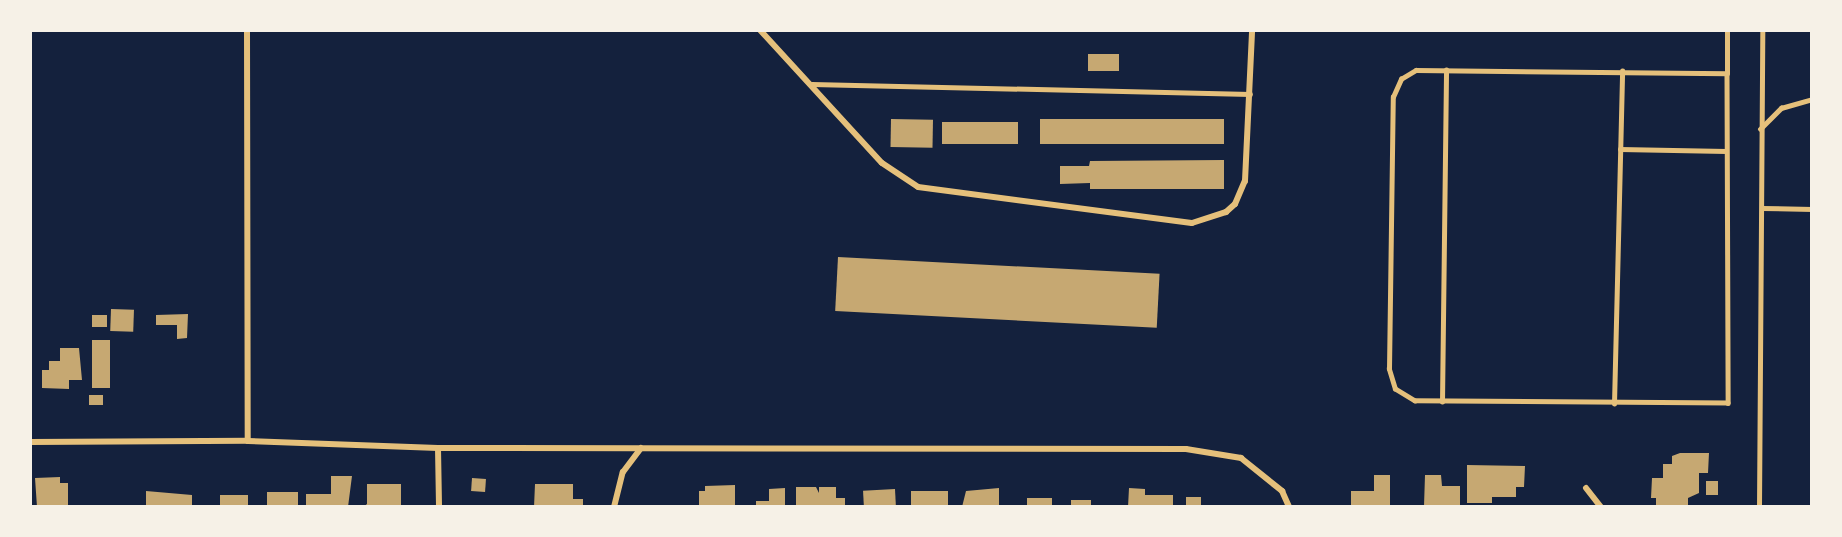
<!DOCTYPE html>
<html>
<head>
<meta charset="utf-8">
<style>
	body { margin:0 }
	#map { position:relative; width:1842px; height:537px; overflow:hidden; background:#14213d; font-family:"Noto Sans",sans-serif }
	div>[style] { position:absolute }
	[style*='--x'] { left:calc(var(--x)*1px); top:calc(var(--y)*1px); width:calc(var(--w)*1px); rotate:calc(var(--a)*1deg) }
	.building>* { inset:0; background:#c6a872; transform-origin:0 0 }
	.service>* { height:4.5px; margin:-2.25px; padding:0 2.25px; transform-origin:2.25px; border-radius:2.25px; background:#e5c07b }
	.minor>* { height:6px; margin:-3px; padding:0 3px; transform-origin:3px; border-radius:3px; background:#e5c07b }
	span { translate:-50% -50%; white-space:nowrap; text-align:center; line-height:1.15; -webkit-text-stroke:4.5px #f6f1e7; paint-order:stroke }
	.frame { position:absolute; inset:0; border:32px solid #f6f1e7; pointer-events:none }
</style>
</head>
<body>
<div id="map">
	<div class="building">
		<i style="left:1088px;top:54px;width:31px;height:17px"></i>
		<i style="left:891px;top:119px;width:42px;height:28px;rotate:1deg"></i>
		<i style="left:1040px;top:119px;width:184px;height:25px"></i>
		<i style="left:1018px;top:122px;width:22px;height:76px;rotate:90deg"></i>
		<i style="clip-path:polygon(1224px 160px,1224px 189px,1090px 189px,1090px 183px,1060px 184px,1060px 166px,1089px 166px,1090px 161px)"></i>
		<i style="left:838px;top:257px;width:322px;height:54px;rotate:3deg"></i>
		<i style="left:111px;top:309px;width:23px;height:22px;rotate:2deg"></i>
		<i style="clip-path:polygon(188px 314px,187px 338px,177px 339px,177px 325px,156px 325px,156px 315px)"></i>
		<i style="left:92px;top:315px;width:15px;height:12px"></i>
		<i style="left:92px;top:340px;width:18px;height:48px"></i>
		<i style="clip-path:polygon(60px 348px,79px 348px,82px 380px,69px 380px,69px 389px,42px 388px,42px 370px,49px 370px,49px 361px,60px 361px)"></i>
		<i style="left:89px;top:395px;width:14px;height:10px"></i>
		<i style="clip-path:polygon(1680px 453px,1709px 453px,1708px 473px,1699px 473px,1699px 493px,1688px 498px,1688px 507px,1656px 507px,1656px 498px,1651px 498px,1652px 478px,1663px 478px,1663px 464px,1672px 464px,1672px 456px)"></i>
		<i style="clip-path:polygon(1467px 465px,1525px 466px,1524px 487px,1516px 487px,1516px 497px,1492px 497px,1492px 503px,1467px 503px)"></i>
		<i style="clip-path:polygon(1374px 475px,1390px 475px,1390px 507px,1351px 507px,1351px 491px,1374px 491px)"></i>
		<i style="clip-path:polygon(1425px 475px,1441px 475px,1442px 486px,1460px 486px,1460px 506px,1424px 506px)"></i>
		<i style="clip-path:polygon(331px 476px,352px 476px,348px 507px,306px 507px,306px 494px,331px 494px)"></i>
		<i style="clip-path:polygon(60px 477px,60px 483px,68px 483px,68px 507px,37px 507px,35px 478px)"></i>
		<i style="left:472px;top:478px;width:14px;height:13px;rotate:4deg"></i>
		<i style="left:1706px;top:481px;width:12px;height:14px"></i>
		<i style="clip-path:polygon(367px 484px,401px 484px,401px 507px,363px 507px,367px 504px)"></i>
		<i style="clip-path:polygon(535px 484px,573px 484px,573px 499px,583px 499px,583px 507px,534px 507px)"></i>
		<i style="clip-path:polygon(735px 485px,735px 507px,699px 507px,699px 491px,705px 491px,705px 486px)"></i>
		<i style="clip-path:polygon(796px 487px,816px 487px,819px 493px,819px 487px,836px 487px,836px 498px,845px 498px,845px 507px,796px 507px)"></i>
		<i style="clip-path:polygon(785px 488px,785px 507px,756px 507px,756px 501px,769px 501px,769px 489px)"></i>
		<i style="clip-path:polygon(999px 488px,999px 507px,962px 507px,966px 491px)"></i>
		<i style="clip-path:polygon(1129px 488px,1145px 489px,1145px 495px,1173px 495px,1173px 507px,1128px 507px)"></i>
		<i style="left:895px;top:489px;width:18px;height:32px;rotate:87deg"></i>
		<i style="clip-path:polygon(146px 491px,192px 495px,192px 507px,146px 507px)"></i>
		<i style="left:948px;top:491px;width:16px;height:37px;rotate:90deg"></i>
		<i style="left:267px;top:492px;width:31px;height:15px"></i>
		<i style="left:220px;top:495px;width:28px;height:12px"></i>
		<i style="left:1186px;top:497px;width:15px;height:10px"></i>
		<i style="left:1027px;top:498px;width:25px;height:9px"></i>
		<i style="clip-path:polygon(1071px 500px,1091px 500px,1091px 505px,1108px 507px,1071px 507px)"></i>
	</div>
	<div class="service">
		<i style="--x:1416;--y:70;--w:311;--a:0.6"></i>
		<i style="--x:1727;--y:73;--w:330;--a:89.8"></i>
		<i style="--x:1728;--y:403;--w:313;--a:-179.6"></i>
		<i style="--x:1415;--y:401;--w:23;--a:-149"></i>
		<i style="--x:1395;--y:389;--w:21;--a:-107"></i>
		<i style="--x:1389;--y:369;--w:272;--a:-89.2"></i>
		<i style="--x:1393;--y:97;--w:20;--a:-66"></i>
		<i style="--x:1401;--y:79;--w:17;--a:-31"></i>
		<i style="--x:1727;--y:73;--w:43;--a:-90"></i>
		<i style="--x:812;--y:84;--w:438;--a:1.3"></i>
		<i style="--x:1760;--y:129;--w:30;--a:-45"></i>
		<i style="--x:1781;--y:108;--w:32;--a:-16"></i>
		<i style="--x:1620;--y:149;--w:106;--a:1.1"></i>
		<i style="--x:1762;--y:208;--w:50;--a:1.1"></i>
		<i style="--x:1442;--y:402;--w:332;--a:-89.3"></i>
		<i style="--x:1614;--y:404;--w:333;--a:-88.6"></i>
		<i style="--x:1759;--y:507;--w:477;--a:-89.6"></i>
	</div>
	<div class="minor">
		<i style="--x:247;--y:30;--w:411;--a:89.9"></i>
		<i style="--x:760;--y:30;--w:180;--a:47.5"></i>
		<i style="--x:882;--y:163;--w:43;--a:33.7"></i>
		<i style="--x:918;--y:187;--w:276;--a:7.5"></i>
		<i style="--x:1192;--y:223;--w:36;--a:-18"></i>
		<i style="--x:1226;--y:212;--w:12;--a:-42"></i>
		<i style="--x:1235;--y:204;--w:25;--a:-67"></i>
		<i style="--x:1245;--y:181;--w:151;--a:-87.3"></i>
		<i style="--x:30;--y:442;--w:218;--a:-0.3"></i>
		<i style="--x:248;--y:441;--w:190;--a:2.1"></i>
		<i style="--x:438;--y:448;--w:748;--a:0.08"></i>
		<i style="--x:1186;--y:449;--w:56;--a:9.3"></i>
		<i style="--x:1241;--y:458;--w:53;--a:38.8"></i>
		<i style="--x:1282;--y:491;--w:17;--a:66"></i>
		<i style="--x:438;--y:448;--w:59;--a:89"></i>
		<i style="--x:1586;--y:488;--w:24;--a:52"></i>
		<i style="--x:614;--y:507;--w:36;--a:-76"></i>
		<i style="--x:623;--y:472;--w:30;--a:-53"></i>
	</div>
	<div class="frame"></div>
</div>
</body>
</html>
